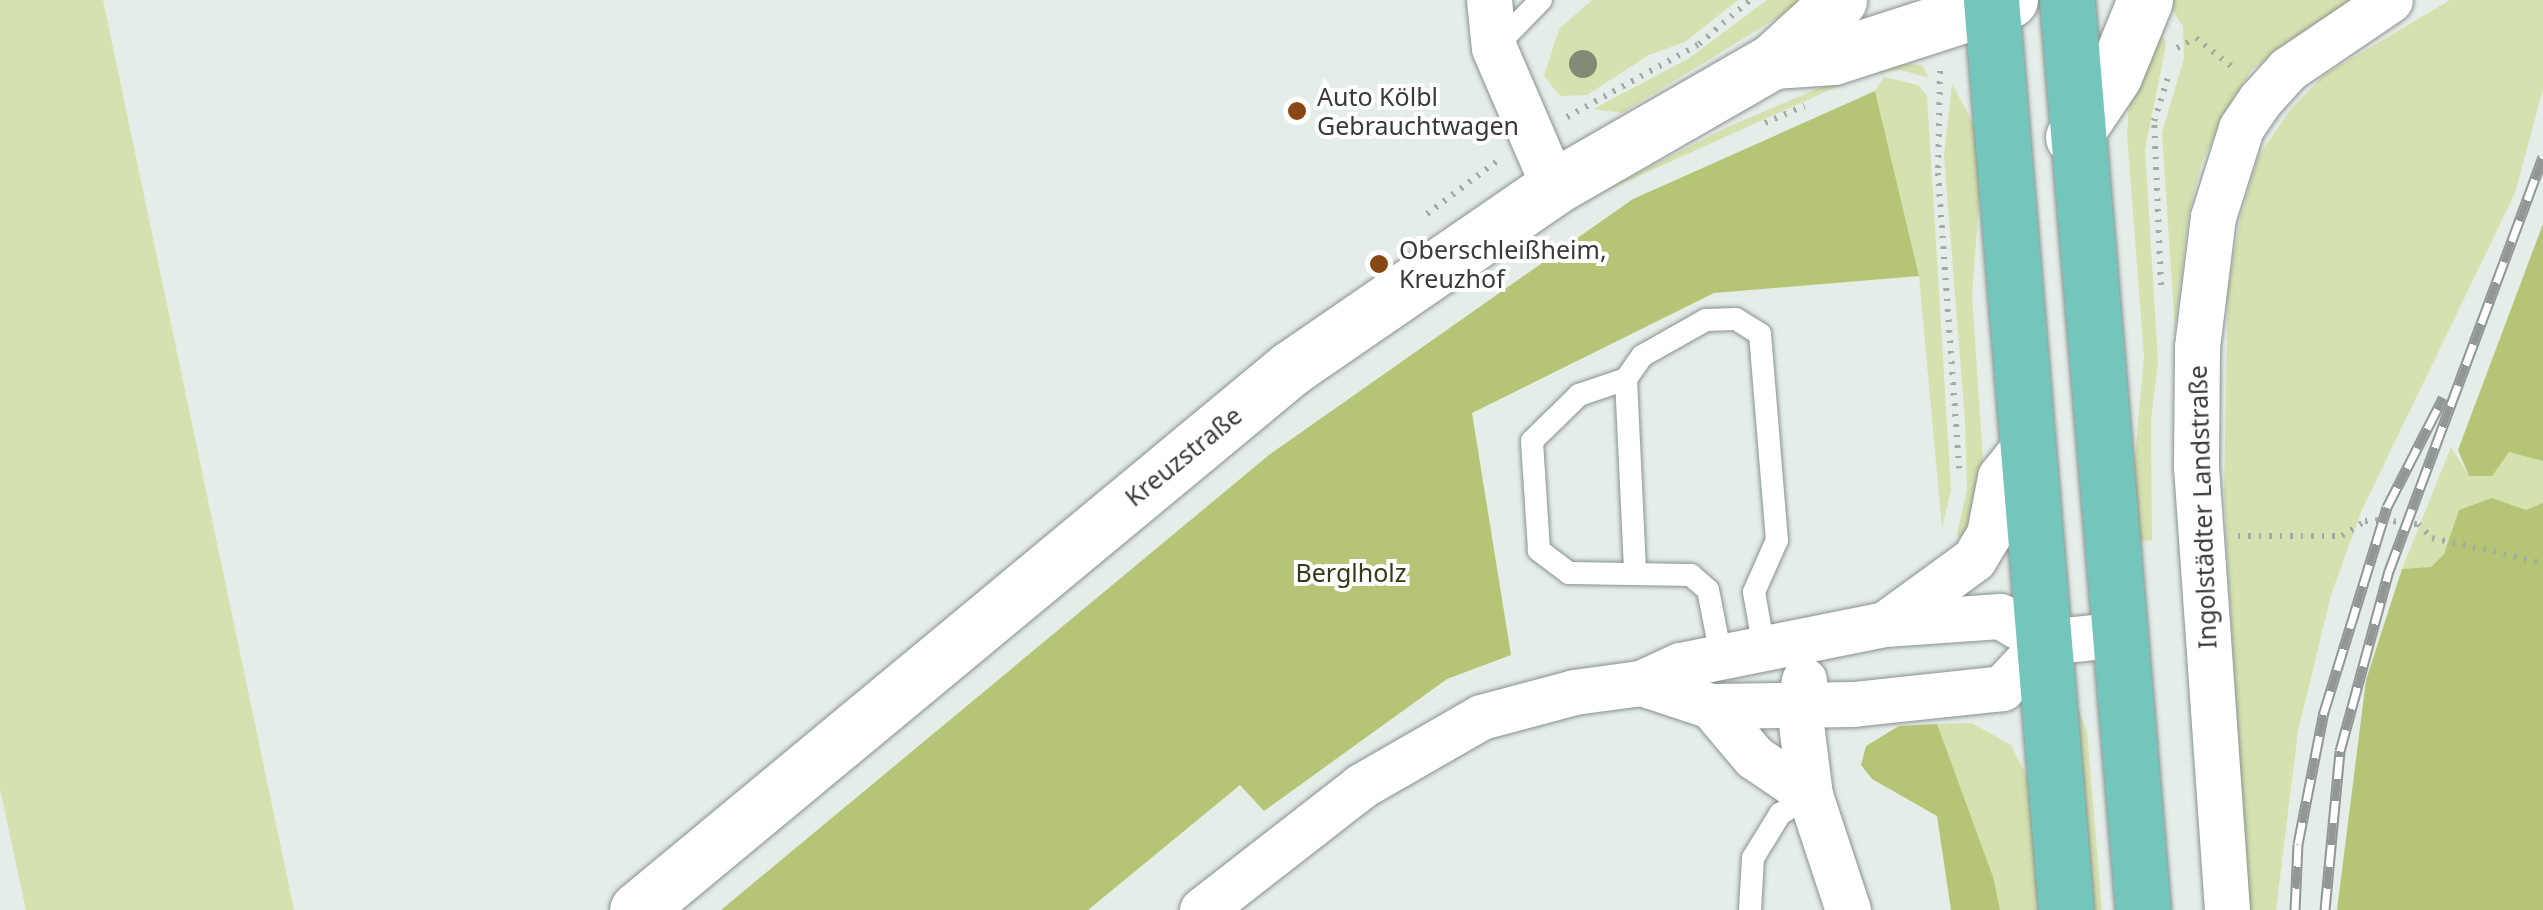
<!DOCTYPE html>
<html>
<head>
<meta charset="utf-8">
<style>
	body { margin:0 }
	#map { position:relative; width:2543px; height:910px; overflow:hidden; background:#e4ede8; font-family:"Noto Sans",sans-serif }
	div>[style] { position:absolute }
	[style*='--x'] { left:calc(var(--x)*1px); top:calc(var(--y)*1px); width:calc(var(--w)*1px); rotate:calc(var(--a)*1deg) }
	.green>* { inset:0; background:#d5e1af }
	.forest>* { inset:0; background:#b5c575 }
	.path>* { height:6px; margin-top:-3px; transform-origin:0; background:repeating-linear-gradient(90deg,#a4aaa6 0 2.5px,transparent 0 10.5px) }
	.roads { filter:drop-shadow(0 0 2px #89918d) drop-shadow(0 0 2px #89918d) }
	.lane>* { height:22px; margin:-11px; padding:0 11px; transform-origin:11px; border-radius:11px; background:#fff }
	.street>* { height:45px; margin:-22.5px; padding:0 22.5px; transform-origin:22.5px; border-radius:22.5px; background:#fff }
	.secondary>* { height:55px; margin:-27.5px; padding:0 27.5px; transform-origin:27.5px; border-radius:27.5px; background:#fff }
	.primary>* { height:55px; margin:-27.5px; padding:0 27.5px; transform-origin:27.5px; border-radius:27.5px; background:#74c6bd }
	.rail>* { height:11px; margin-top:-5.5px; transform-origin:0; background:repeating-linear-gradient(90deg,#fff 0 22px,#919794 0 44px); box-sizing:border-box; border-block:2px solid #919794 }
	.trees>* { width:28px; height:28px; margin:-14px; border-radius:50%; background:#838b75 }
	.dots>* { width:28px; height:28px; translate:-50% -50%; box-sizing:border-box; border:5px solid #fff; border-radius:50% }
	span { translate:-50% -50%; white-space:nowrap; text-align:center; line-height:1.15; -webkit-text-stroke:8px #fff; paint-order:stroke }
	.poi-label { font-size:25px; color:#383b39 }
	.left { translate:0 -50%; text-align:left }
	.street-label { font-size:25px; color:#383b39 }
	.park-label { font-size:25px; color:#333a17 }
</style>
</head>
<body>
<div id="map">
	<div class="green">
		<i style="clip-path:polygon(0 0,103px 0,294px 910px,26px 910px,0 789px)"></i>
		<i style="clip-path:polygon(1592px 0,1738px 0,1685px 42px,1649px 55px,1587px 95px,1560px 96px,1544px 76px,1559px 29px)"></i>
		<i style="clip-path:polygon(1767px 0,1806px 0,1622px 113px,1593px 109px,1688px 59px)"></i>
		<i style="clip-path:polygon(2165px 0,2354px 0,2252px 69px,2225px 111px,2201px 165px,2188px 217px,2175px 331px,2162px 133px,2184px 58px,2183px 26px)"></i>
		<i style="clip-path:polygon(2450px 0,2543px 0,2543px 89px,2515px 193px,2361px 512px,2331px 595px,2298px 731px,2276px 910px,2248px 910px,2224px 493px,2228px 288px,2241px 215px,2258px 157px,2291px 109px,2324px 75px)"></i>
		<i style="clip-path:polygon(2159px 25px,2166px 45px,2145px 149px,2158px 362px,2151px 420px,2152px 540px,2137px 542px,2134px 466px,2144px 357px,2127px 134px,2131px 78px)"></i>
		<i style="clip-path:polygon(1901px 64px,1922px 65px,1929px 78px,1901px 70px,1865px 74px,1590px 198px,1725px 128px,1869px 67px)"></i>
		<i style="clip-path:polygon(1884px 77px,1918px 85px,1927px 96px,1951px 490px,1942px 528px,1919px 276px,1875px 91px)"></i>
		<i style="clip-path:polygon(1952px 84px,1975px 127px,1982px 164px,1972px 295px,1985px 490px,1963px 542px,1957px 534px,1967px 490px,1965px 420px,1944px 156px)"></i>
		<i style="clip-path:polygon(2543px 312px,2543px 574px,2459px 510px,2444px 554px,2431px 568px,2402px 569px,2451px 447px,2469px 476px)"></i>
		<i style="clip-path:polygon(2074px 699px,2087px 731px,2102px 910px,2087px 910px)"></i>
		<i style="clip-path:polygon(1972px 723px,2011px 745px,2027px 777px,2041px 910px,2000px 910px,1937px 724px)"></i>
	</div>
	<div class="forest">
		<i style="clip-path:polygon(1875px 91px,1919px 276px,1714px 293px,1472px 413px,1511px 655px,1447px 679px,1264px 811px,1240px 785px,1088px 910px,721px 910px,1269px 455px,1633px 199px)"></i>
		<i style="clip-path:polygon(2543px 224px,2543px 461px,2509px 452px,2492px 476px,2469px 476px,2458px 450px)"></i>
		<i style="clip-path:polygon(2492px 498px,2526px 510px,2543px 503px,2543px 910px,2337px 910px,2366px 680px,2402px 569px,2431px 567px,2444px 554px,2459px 510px)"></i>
		<i style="clip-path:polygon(1937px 724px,1993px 877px,2000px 910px,1951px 910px,1937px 816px,1872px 779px,1861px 765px,1866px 746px,1899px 726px)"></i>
	</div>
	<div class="path">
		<i style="--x:2177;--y:48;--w:21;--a:-28"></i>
		<i style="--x:2196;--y:38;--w:51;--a:38.7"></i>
		<i style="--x:1940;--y:71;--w:102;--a:91.1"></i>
		<i style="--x:1938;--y:173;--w:296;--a:85.9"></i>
		<i style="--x:1567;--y:117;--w:151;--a:-28.9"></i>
		<i style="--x:1699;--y:44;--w:67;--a:-40.8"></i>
		<i style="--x:1765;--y:123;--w:43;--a:-23.6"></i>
		<i style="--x:1427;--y:214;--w:93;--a:-37.1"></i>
		<i style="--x:2161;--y:285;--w:164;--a:-92.4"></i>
		<i style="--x:2154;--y:121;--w:52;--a:-72.3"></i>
		<i style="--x:2238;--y:536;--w:104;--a:0"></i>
		<i style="--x:2342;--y:536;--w:27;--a:-33"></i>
		<i style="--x:2365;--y:521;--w:18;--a:-3"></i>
		<i style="--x:2383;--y:520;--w:35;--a:7"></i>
		<i style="--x:2418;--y:524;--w:20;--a:45"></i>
		<i style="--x:2432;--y:538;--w:114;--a:12.7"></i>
	</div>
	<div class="roads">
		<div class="lane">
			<i style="--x:1494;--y:48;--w:67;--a:-45.6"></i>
			<i style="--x:1626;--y:379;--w:194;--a:87.3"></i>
			<i style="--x:1721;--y:656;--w:67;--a:-101.1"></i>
			<i style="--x:1708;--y:590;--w:23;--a:-139"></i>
			<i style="--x:1691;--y:575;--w:122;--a:-179.1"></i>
			<i style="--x:1569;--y:573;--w:38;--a:-143"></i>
			<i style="--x:1539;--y:550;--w:109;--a:-93.7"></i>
			<i style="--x:1532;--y:441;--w:66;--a:-44.4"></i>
			<i style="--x:1579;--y:395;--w:50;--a:-18.8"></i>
			<i style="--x:1626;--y:379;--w:28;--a:-55"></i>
			<i style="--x:1642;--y:356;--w:73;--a:-29.4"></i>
			<i style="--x:1706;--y:320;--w:30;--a:-2"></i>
			<i style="--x:1736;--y:319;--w:28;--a:32"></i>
			<i style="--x:1760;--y:334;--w:207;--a:85.3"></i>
			<i style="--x:1777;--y:540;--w:57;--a:113.9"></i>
			<i style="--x:1754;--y:592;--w:58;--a:80"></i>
			<i style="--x:1750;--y:910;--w:52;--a:-86.7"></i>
			<i style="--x:1753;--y:858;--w:52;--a:-58.5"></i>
			<i style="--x:1780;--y:814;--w:36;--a:-32"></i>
		</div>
		<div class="street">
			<i style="--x:1489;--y:0;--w:48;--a:84.1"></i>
			<i style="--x:1494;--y:48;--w:151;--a:66.7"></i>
			<i style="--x:1885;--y:624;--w:110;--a:-36.1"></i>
			<i style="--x:1974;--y:559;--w:29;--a:-59"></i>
			<i style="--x:1989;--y:534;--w:58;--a:-79.1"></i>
			<i style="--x:2000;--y:477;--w:46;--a:-51.1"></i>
			<i style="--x:1804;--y:680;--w:28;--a:100"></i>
			<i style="--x:1799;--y:708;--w:88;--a:82.8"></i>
			<i style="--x:1810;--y:795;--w:121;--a:71.7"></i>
			<i style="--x:1641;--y:683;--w:74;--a:18.2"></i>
			<i style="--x:1711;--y:706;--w:142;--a:-0.8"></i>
			<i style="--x:1853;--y:704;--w:150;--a:-6.1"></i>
			<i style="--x:2002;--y:688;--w:63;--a:-46.9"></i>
			<i style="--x:1711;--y:706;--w:67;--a:49.9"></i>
			<i style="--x:1754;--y:757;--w:68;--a:34.2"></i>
			<i style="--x:1202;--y:910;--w:202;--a:-37.9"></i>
			<i style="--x:1361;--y:786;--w:138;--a:-29.9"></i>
			<i style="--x:1481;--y:717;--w:96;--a:-15"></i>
			<i style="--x:1574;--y:692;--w:68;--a:-7.7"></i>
			<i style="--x:1641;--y:683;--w:43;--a:-24.8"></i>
			<i style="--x:1680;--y:665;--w:209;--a:-11.3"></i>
			<i style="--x:1885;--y:624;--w:115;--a:-4"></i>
			<i style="--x:2000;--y:616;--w:52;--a:30"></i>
			<i style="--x:2045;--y:642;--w:77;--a:-5.9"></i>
			<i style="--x:2227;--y:910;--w:447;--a:-94"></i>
			<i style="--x:2196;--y:464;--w:117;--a:-89.5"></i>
			<i style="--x:2197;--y:347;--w:131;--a:-83"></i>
			<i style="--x:2213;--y:217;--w:93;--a:-72.5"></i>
			<i style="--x:2241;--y:128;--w:34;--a:-56"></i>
			<i style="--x:2260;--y:100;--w:42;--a:-47.9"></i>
			<i style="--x:2288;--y:69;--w:123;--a:-34.1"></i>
		</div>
		<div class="secondary">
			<i style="--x:1773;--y:61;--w:60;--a:-3.8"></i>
			<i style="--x:1833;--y:57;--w:186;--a:-17.9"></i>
			<i style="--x:2073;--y:137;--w:73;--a:-56.1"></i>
			<i style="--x:2114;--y:76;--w:82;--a:-67.8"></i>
			<i style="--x:637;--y:910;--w:849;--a:-39.65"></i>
			<i style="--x:1291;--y:368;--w:319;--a:-34.5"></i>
			<i style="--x:1554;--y:187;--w:253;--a:-29.9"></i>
			<i style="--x:1773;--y:61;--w:90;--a:-42.7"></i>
		</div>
		<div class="primary">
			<i style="--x:1991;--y:0;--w:913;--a:85.29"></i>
			<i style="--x:2067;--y:0;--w:913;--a:85.23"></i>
		</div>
	</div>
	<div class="rail">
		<i style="--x:2295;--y:910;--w:66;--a:-87.4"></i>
		<i style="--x:2298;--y:844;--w:135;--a:-78.9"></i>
		<i style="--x:2324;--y:712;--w:214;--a:-72.9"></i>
		<i style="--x:2387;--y:507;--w:123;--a:-62.8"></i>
		<i style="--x:2325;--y:910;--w:160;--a:-84.6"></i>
		<i style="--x:2340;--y:751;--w:187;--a:-74.8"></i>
		<i style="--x:2389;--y:571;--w:442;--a:-69.6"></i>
	</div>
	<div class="trees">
		<i style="left:1583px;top:64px"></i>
	</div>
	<div class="dots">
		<i style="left:1297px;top:111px;background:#894714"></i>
		<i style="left:1379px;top:264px;background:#894714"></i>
	</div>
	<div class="poi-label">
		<span class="left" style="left:1317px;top:111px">Auto Kölbl<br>Gebrauchtwagen</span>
		<span class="left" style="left:1399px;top:264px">Oberschleißheim,<br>Kreuzhof</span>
	</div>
	<div class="street-label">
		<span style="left:1183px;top:456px;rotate:-39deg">Kreuzstraße</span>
		<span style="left:2202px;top:507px;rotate:-92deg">Ingolstädter Landstraße</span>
	</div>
	<div class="park-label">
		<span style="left:1351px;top:572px">Berglholz</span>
	</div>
</div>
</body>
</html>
